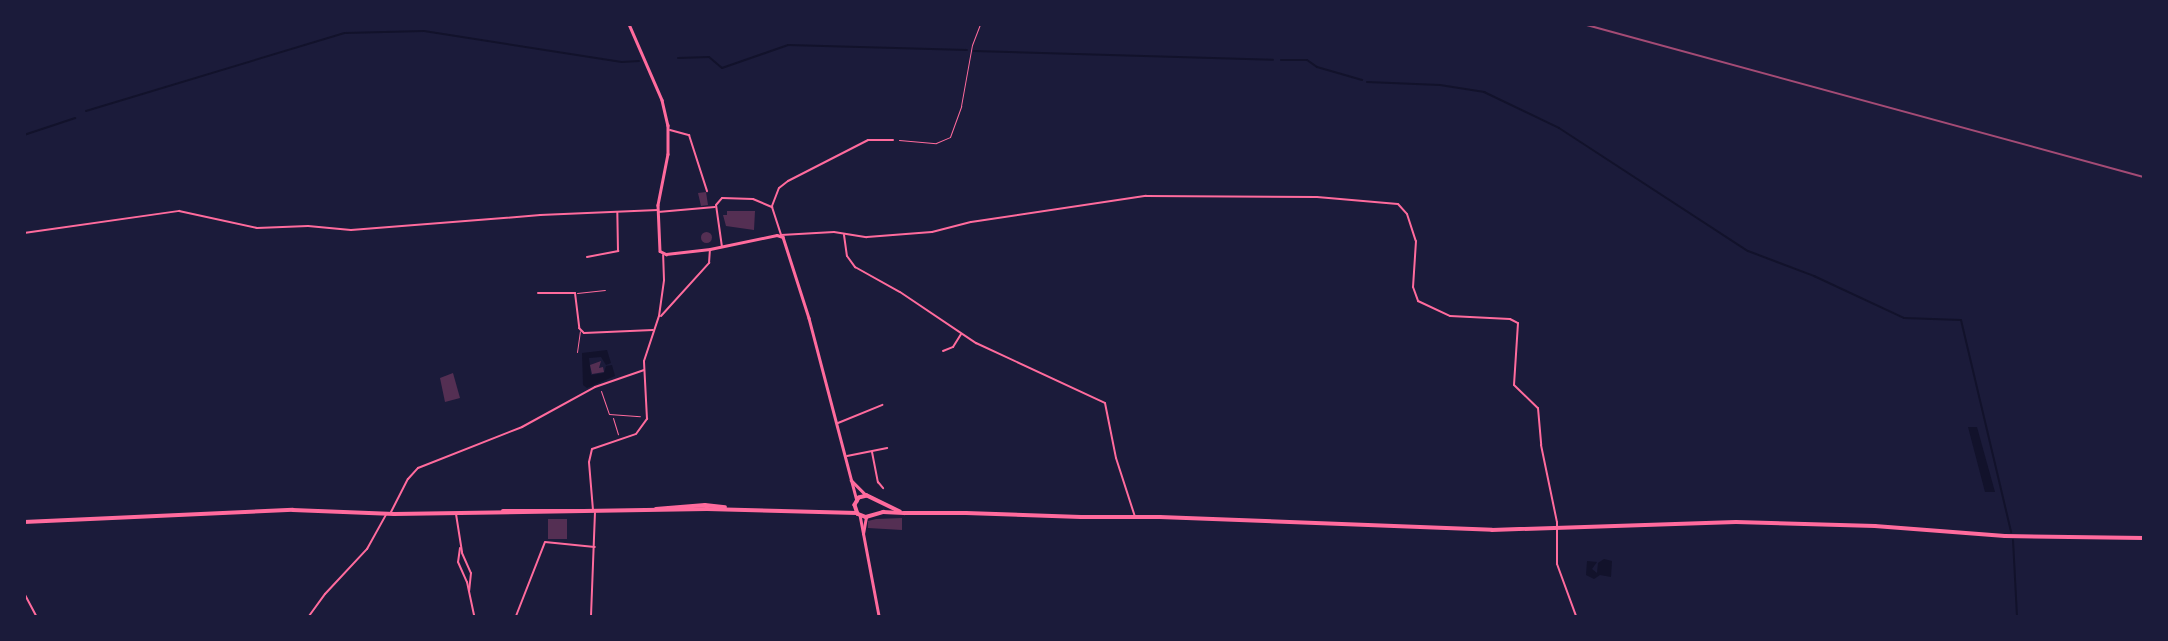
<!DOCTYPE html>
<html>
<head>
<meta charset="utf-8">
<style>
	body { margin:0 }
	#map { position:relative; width:2168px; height:641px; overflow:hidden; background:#1b1b3a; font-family:"Roboto Serif",serif }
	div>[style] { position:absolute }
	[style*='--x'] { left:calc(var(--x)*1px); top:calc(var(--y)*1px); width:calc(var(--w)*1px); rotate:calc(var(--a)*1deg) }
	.water>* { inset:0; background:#12122b }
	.stream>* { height:2px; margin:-1px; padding:0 1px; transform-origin:1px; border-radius:1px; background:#12122b }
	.building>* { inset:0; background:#542f53; transform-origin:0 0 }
	.round { border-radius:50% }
	.path>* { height:1px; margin:-0.5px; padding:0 0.5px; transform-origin:0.5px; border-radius:0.5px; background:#ff6b9d }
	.service>* { height:1px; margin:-0.5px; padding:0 0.5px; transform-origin:0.5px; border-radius:0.5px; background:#ff6b9d }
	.minor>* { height:2px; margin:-1px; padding:0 1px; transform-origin:1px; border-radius:1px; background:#ff6b9d }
	.tertiary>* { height:2.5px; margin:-1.25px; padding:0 1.25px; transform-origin:1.25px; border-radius:1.25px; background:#ff6b9d }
	.secondary>* { height:3.5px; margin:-1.75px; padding:0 1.75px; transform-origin:1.75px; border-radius:1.75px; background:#ff6b9d }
	.rail>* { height:2px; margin:-1px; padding:0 1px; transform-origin:1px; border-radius:1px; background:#a44b75 }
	span { translate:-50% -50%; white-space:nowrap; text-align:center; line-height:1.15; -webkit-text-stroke:5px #1b1b3a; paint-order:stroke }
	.frame { position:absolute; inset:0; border:26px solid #1b1b3a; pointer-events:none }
</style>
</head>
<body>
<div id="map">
	<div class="water">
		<i style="clip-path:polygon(607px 350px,611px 363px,606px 365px,601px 357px,589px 358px,591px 375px,604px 373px,606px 366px,612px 365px,615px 376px,587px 388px,583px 385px,582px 353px)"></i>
		<i style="clip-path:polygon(1968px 427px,1977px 427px,1995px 492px,1985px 492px)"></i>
		<i style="clip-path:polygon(1604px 559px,1612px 561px,1611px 577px,1600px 575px,1594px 579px,1586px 575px,1587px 561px,1597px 562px,1592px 569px,1597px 573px,1598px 563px)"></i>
	</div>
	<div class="stream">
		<i style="--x:974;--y:51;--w:299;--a:1.7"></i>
		<i style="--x:678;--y:58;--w:31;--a:-2"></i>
		<i style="--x:709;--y:57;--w:17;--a:40"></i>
		<i style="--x:722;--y:68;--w:70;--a:-19.2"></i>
		<i style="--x:788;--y:45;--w:179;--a:1.6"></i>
		<i style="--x:1281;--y:60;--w:26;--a:0"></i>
		<i style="--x:1307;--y:60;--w:12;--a:35"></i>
		<i style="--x:1317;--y:67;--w:47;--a:16.1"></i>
		<i style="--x:1367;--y:82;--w:73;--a:2.4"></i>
		<i style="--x:1440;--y:85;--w:45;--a:9"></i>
		<i style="--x:1484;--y:92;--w:83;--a:25.6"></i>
		<i style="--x:1559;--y:128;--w:225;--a:33.1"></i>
		<i style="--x:1748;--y:251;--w:71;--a:20.7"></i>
		<i style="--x:1814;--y:276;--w:99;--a:25"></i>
		<i style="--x:1904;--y:318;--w:57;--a:2"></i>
		<i style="--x:1961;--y:320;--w:218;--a:76.7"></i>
		<i style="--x:86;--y:111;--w:270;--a:-16.8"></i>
		<i style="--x:345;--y:33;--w:79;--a:-1.5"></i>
		<i style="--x:424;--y:31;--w:200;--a:8.9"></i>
		<i style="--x:622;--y:62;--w:17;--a:-3"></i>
		<i style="--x:24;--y:135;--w:54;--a:-18.4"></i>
		<i style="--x:2013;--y:540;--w:76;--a:87"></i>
	</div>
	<div class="building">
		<i style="clip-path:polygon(706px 192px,708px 205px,701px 206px,698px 193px)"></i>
		<i style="clip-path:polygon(727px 211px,755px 211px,754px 230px,726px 226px,723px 215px,727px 215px)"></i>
		<i class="round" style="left:700.5px;top:231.5px;width:11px;height:11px"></i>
		<i style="clip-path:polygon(601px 361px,599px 368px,603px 367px,604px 372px,592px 374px,590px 365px)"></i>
		<i style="clip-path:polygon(453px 373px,460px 398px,445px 402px,440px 378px)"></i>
		<i style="clip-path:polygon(902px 518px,902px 530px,868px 528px,868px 521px,876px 519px)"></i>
		<i style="left:548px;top:519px;width:19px;height:20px"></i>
	</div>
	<div class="path">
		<i style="--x:899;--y:140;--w:37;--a:5"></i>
		<i style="--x:936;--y:143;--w:15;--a:-23"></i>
		<i style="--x:950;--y:137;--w:33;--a:-70"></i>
		<i style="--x:961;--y:106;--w:62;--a:-79.8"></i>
		<i style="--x:972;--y:45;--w:22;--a:-69"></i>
		<i style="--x:601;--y:391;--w:24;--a:71"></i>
		<i style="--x:609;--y:414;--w:31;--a:4"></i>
		<i style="--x:613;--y:418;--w:17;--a:73"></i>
	</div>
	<div class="service">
		<i style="--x:577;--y:293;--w:28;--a:-6"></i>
		<i style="--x:577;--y:352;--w:21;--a:-82"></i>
	</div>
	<div class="minor">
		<i style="--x:670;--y:130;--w:20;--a:15"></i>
		<i style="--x:689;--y:135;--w:59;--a:72.2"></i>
		<i style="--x:772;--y:206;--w:19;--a:-69"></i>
		<i style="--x:779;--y:188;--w:11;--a:-38"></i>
		<i style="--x:788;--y:181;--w:90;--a:-27.1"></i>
		<i style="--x:868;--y:140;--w:25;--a:0"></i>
		<i style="--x:658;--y:212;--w:57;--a:-5"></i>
		<i style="--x:24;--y:233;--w:157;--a:-8.1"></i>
		<i style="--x:179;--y:211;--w:80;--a:12.3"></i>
		<i style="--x:257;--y:228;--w:51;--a:-2.2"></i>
		<i style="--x:308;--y:226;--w:43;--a:5.3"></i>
		<i style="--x:351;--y:230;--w:190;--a:-4.5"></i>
		<i style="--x:540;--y:215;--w:118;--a:-2.4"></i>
		<i style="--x:844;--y:235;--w:21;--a:82"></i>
		<i style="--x:847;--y:256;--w:14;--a:54"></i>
		<i style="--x:855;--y:267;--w:51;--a:29.1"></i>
		<i style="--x:900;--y:292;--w:92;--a:33.9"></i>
		<i style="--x:976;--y:343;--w:142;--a:24.9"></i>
		<i style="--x:1105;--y:403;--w:56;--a:78.7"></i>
		<i style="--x:1116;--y:458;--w:62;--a:72.1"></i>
		<i style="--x:722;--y:247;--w:42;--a:-98.1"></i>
		<i style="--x:716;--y:205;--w:9;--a:-49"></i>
		<i style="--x:722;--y:198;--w:31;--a:2"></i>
		<i style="--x:753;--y:199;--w:21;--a:23"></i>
		<i style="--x:772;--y:207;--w:29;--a:72"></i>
		<i style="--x:781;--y:235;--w:53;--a:-3.2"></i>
		<i style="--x:834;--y:232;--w:33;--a:9"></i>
		<i style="--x:867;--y:237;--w:65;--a:-4.4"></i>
		<i style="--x:932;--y:232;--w:40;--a:-14.4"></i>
		<i style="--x:971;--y:222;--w:177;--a:-8.5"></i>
		<i style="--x:1146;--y:196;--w:171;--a:0.3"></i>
		<i style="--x:1317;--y:197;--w:81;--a:4.9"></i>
		<i style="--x:1398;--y:204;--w:13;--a:48"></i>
		<i style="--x:1407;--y:214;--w:28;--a:72"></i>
		<i style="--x:1416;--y:241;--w:46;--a:93.7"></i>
		<i style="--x:1413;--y:287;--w:15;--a:70"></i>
		<i style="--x:1418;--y:301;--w:35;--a:25"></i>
		<i style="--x:1450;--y:316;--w:60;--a:2.9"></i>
		<i style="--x:1510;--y:319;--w:9;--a:27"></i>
		<i style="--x:1518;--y:323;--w:62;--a:93.7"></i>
		<i style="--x:1514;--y:385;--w:33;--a:44"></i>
		<i style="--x:1538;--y:408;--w:37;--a:85"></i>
		<i style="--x:1541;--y:445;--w:79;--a:78.3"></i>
		<i style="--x:1557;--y:522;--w:42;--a:90"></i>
		<i style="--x:1557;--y:564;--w:55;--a:69.9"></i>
		<i style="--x:587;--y:257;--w:32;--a:-11"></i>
		<i style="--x:618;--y:251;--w:39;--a:-91"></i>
		<i style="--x:538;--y:293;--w:37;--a:0"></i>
		<i style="--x:575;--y:293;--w:35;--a:83"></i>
		<i style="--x:579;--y:328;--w:7;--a:45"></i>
		<i style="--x:584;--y:333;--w:69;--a:-2.5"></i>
		<i style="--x:661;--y:316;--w:72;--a:-47.8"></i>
		<i style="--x:709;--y:263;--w:13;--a:-86"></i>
		<i style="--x:943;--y:351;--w:11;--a:-22"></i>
		<i style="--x:953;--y:347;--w:15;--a:-58"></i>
		<i style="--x:838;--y:423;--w:48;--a:-22.2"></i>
		<i style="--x:872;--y:452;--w:31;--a:79"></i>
		<i style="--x:878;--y:482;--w:8;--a:50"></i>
		<i style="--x:847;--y:456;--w:41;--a:-11.3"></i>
		<i style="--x:593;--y:510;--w:48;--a:-94.8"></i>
		<i style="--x:589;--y:462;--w:13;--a:-77"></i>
		<i style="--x:592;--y:449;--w:46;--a:-18.8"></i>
		<i style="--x:636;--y:434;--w:19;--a:-54"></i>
		<i style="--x:647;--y:419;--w:58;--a:-93"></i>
		<i style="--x:644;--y:361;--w:47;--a:-71.6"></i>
		<i style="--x:659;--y:316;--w:36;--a:-82"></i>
		<i style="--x:664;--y:280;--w:25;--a:-92"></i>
		<i style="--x:391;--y:512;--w:37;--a:-63"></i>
		<i style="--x:408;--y:479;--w:15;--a:-48"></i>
		<i style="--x:418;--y:468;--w:112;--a:-21.5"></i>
		<i style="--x:522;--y:427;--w:83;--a:-28.7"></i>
		<i style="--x:595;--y:387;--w:52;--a:-19.1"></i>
		<i style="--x:456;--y:514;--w:39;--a:81"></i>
		<i style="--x:462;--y:553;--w:22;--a:66"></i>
		<i style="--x:471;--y:573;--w:18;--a:96"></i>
		<i style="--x:460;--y:548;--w:14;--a:98"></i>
		<i style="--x:458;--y:562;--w:22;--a:66"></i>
		<i style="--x:467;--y:582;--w:35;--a:78"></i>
		<i style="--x:24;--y:593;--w:26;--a:62"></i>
		<i style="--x:309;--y:616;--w:27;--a:-54"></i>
		<i style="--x:325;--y:594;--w:62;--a:-47"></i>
		<i style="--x:367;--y:549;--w:39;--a:-61"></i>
		<i style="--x:516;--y:616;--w:79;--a:-68.6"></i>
		<i style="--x:545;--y:542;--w:50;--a:5.7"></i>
		<i style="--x:591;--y:616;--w:103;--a:-87.8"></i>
	</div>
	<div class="tertiary">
		<i style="--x:629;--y:24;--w:83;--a:66.5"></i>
		<i style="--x:662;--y:100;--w:26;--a:77"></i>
		<i style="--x:668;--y:125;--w:29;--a:90"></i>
		<i style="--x:668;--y:154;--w:52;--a:101.1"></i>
		<i style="--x:658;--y:205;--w:46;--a:87.5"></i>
		<i style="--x:660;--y:251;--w:7;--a:27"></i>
		<i style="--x:666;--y:254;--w:44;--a:-6.5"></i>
		<i style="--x:710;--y:249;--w:68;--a:-11.8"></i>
		<i style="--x:777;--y:235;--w:6;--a:18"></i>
		<i style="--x:783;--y:237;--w:85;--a:72.2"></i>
		<i style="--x:809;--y:318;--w:189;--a:75.3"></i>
		<i style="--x:851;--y:480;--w:21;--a:45"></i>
		<i style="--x:860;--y:515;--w:103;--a:79.3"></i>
		<i style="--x:863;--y:534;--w:17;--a:-80"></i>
	</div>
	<div class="secondary">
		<i style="--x:656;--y:509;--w:49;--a:-4.7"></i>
		<i style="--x:705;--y:505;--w:20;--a:6"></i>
		<i style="--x:503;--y:511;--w:80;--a:0"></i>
		<i style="--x:900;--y:512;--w:37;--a:-154"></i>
		<i style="--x:867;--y:496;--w:8;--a:166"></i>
		<i style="--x:859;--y:498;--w:8;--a:120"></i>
		<i style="--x:855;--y:505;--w:9;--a:72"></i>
		<i style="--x:858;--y:514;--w:9;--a:21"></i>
		<i style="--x:866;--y:517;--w:18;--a:-16"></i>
		<i style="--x:883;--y:512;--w:21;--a:3"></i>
		<i style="--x:904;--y:513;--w:62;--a:0"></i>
		<i style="--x:966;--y:513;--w:115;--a:2"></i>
		<i style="--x:1081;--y:517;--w:79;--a:0"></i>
		<i style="--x:1160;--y:517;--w:332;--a:2.2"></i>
		<i style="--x:1492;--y:530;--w:244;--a:-1.9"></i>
		<i style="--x:1736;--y:522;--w:139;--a:1.6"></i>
		<i style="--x:1875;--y:526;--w:130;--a:4.4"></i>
		<i style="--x:2005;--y:536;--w:139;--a:0.8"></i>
		<i style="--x:24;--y:522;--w:269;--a:-2.6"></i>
		<i style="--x:293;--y:510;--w:101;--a:2.3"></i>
		<i style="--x:394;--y:514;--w:313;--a:-0.9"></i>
		<i style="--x:707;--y:509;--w:150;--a:1.5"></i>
	</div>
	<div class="rail">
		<i style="--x:1583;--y:24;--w:581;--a:15.26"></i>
	</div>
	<div class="frame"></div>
</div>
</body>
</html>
